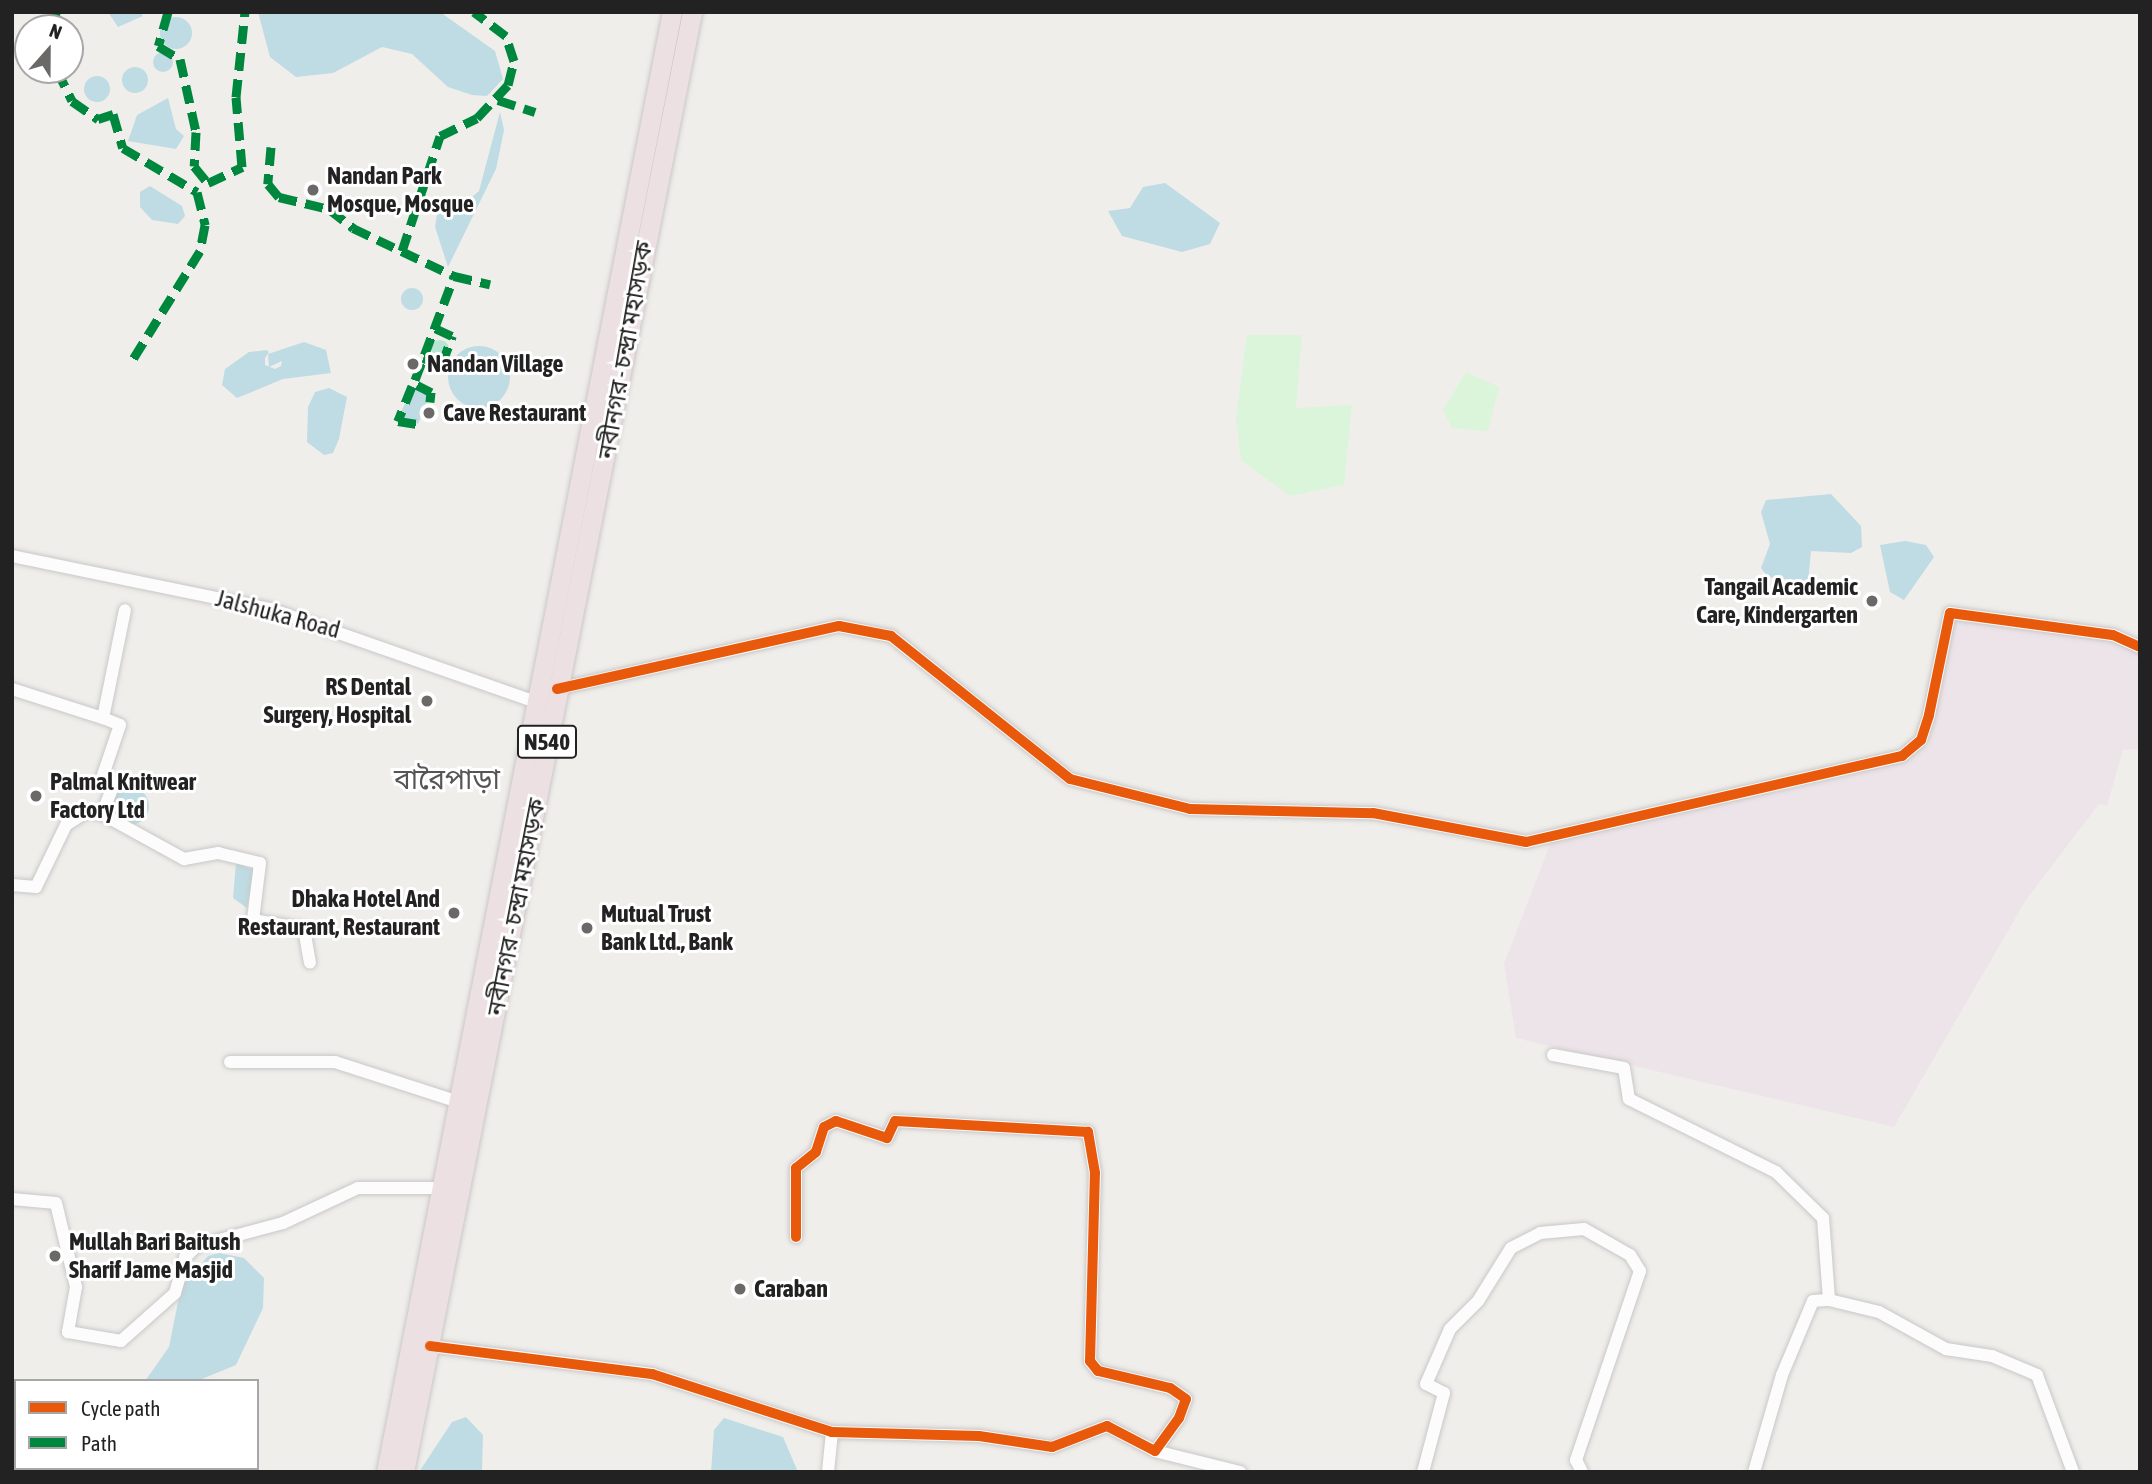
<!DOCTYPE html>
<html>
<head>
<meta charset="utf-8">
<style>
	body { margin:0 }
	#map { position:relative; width:2152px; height:1484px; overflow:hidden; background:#f0eeeb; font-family:"Asap Condensed","Noto Sans Bengali",sans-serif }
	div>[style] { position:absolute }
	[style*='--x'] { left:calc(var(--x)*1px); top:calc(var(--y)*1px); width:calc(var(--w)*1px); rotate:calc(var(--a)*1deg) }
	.industrial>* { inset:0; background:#ede4e9 }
	.park>* { inset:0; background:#daf5da }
	.pitch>* { inset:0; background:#b7e6d2 }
	.round { border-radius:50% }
	.water>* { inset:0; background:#bfdbe3 }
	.roads { filter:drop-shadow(0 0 2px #c9c8c7) drop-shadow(0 0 2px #c9c8c7) }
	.minor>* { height:12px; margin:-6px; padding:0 6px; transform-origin:6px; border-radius:6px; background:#fdfcfc }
	.highway>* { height:19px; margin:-9.5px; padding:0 9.5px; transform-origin:9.5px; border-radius:9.5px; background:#ece0e2 }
	.quiet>* { height:9px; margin-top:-4.5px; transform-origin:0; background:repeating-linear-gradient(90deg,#00873e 0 18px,transparent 0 27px) }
	.cycleway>* { height:10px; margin:-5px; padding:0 5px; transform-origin:5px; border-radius:5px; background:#e8590c }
	.dots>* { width:19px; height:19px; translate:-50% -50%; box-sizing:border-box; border:4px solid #fff; border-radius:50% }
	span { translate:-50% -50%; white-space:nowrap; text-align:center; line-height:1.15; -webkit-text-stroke:6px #fff; paint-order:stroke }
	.shield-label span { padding:2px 5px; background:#fff; border:2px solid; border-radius:5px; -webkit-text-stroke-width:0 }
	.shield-label { font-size:23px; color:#222; font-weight:700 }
	.poi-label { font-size:24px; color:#222; font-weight:700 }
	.left { translate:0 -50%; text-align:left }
	.right { translate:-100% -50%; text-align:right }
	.street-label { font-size:24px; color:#222 }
	.quarter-label { font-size:28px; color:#555 }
	.frame { position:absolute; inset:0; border:14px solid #222; pointer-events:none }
	.legend { position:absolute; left:14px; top:1379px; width:245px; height:91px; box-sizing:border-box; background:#fff; border:2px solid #a7a7a7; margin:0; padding:9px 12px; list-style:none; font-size:21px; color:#222 }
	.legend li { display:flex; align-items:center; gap:14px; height:35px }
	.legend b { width:35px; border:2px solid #a7a7a7 }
	.north { position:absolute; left:14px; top:14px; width:70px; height:70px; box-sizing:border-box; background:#fff; border:2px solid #a7a7a7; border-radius:50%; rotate:21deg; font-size:19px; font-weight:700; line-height:28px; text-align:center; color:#222 }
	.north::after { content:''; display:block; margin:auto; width:24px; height:32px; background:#6a6968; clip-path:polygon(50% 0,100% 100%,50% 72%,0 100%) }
</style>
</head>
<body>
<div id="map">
	<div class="industrial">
		<i style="clip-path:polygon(1952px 616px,2087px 633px,2140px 652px,2140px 749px,2123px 750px,2107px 806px,2099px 804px,2026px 900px,1894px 1127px,1516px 1038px,1504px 964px,1552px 839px,1847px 777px,1929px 746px,1939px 654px)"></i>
	</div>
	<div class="park">
		<i style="clip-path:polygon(1247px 335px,1302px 335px,1296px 408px,1352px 405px,1344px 485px,1290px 496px,1241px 460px,1236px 418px)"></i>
		<i style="clip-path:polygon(1466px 372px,1499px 387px,1488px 431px,1452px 428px,1443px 410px)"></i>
	</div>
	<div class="pitch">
		<i class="round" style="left:431px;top:340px;width:18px;height:18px"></i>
	</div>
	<div class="water">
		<i style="clip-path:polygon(108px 12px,140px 12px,143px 16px,118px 27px)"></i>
		<i style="clip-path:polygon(258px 12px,440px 12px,495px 51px,503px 79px,487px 96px,472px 95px,448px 87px,412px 54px,382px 47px,333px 73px,296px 77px,270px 57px)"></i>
		<i class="round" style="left:160px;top:17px;width:32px;height:32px"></i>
		<i class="round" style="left:153px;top:52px;width:20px;height:20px"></i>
		<i class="round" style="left:122px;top:67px;width:26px;height:26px"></i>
		<i class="round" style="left:84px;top:76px;width:26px;height:26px"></i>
		<i style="clip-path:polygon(168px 98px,176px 129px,184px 136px,176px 149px,128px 141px,137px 115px)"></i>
		<i style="clip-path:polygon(500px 112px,504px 130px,496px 169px,448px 267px,435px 227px,438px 208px,464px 204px,479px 191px)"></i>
		<i style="clip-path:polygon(1165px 183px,1220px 223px,1210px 244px,1182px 252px,1122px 236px,1108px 211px,1130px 208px,1143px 187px)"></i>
		<i style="clip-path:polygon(150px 186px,182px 206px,185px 216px,178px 224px,152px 220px,140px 207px,140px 192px)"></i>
		<i class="round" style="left:401px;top:288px;width:22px;height:22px"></i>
		<i style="clip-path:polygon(304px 342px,326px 350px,331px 373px,283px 379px,237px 398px,222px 385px,225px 369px,249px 352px,267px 350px,269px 352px,265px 358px,265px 365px,275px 369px,281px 366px,282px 361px,269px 367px,268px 354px)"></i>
		<i class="round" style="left:448px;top:346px;width:62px;height:62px"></i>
		<i style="clip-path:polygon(414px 387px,430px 395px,418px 424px,399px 415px)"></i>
		<i style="clip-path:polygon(329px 388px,347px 397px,339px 439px,333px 453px,324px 455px,307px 442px,308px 407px,315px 392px)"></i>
		<i style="clip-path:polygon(1831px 494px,1861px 526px,1862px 547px,1851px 553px,1811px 551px,1808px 582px,1768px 577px,1761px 568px,1770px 544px,1761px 512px,1766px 500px)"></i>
		<i style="clip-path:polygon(1905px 541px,1926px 545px,1934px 557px,1904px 600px,1890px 592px,1880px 545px)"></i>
		<i class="round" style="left:111px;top:787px;width:38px;height:38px"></i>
		<i style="clip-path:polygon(236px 863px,254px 870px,247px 908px,233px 898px)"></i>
		<i style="clip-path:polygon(219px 1253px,244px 1258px,264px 1278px,263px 1308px,236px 1365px,197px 1381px,145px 1381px,169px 1347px,181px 1287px,208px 1256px)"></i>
		<i style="clip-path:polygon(466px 1417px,483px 1435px,482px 1472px,419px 1472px,452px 1422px)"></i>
		<i style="clip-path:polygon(724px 1418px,783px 1437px,798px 1472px,711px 1472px,714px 1430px)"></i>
	</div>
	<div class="roads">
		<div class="minor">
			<i style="--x:12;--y:556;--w:263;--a:11.6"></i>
			<i style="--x:270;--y:609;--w:282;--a:19.3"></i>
			<i style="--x:12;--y:689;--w:96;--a:17.7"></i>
			<i style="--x:103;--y:718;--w:110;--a:-78.5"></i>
			<i style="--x:557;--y:689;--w:289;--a:-12.6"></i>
			<i style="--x:839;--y:626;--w:53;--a:10.9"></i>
			<i style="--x:891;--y:636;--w:229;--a:38.6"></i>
			<i style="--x:1070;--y:779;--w:124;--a:14"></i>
			<i style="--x:1190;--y:809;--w:183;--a:1.3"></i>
			<i style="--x:1373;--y:813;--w:156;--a:10.7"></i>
			<i style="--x:1526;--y:842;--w:386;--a:-12.9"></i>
			<i style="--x:1902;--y:756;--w:25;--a:-40"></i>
			<i style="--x:1921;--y:740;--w:26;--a:-72"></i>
			<i style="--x:1929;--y:715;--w:104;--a:-78.4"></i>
			<i style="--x:1950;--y:613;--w:164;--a:7.7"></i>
			<i style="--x:2113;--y:635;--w:30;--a:24"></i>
			<i style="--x:103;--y:718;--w:18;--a:22"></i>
			<i style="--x:120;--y:725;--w:56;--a:108.8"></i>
			<i style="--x:102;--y:778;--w:13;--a:27"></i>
			<i style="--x:114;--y:784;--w:32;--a:112"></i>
			<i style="--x:102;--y:814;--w:94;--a:28.8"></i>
			<i style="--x:184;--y:859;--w:35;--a:-10"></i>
			<i style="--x:218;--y:853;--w:43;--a:13.4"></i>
			<i style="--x:260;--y:863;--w:57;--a:97"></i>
			<i style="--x:253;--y:920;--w:52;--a:10"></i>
			<i style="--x:304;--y:929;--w:34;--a:80"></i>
			<i style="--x:12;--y:885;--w:24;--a:5"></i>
			<i style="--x:36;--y:887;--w:69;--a:-64.2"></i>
			<i style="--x:66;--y:825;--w:24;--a:-33"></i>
			<i style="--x:86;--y:812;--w:16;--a:7"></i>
			<i style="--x:1553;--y:1055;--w:72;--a:10.4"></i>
			<i style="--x:1624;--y:1068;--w:31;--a:81"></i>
			<i style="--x:1629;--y:1099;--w:164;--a:26.4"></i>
			<i style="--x:1776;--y:1172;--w:66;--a:44.4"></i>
			<i style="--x:1823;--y:1218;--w:82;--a:85.8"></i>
			<i style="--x:230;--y:1062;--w:105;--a:0"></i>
			<i style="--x:335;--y:1062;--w:130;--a:17.9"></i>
			<i style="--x:12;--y:1199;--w:44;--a:5.2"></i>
			<i style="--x:56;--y:1203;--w:86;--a:76.6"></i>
			<i style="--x:76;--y:1287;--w:46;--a:100.1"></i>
			<i style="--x:68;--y:1332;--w:54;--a:9.6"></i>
			<i style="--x:121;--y:1341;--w:72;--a:-41.6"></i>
			<i style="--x:175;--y:1293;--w:37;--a:-74"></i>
			<i style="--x:185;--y:1257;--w:16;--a:-43"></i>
			<i style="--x:197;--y:1246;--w:89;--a:-15"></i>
			<i style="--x:283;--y:1223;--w:83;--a:-25"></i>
			<i style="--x:358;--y:1188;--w:86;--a:0"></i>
			<i style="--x:430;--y:1346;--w:224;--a:7.2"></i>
			<i style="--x:652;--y:1374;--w:189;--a:17.9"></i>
			<i style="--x:832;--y:1432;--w:147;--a:1.6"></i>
			<i style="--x:979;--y:1436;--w:74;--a:8.6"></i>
			<i style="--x:1052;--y:1447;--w:59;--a:-20.9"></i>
			<i style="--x:1107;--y:1426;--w:54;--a:27.5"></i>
			<i style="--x:1155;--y:1451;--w:41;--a:-54"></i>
			<i style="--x:1179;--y:1418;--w:20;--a:-70"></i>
			<i style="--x:1186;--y:1399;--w:19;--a:-145"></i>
			<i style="--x:1170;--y:1388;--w:74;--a:-166.7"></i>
			<i style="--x:1098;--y:1371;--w:13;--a:-129"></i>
			<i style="--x:1090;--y:1361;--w:188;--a:-88.5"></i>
			<i style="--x:1095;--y:1173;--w:42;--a:-99.7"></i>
			<i style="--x:1088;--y:1132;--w:193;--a:-176.7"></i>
			<i style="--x:895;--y:1121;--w:19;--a:115"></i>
			<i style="--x:887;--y:1138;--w:54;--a:-161.6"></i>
			<i style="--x:836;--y:1121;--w:13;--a:153"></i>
			<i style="--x:824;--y:1127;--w:26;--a:108"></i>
			<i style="--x:816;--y:1152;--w:26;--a:141"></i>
			<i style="--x:796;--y:1168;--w:69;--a:90"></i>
			<i style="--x:1155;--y:1451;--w:88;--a:13.9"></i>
			<i style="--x:828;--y:1472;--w:40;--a:-84.3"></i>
			<i style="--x:1423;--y:1472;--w:82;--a:-75.1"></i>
			<i style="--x:1444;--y:1393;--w:20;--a:-153"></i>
			<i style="--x:1426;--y:1384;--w:60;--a:-66.4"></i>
			<i style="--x:1450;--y:1329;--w:40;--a:-45"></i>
			<i style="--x:1478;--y:1301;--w:62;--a:-58.1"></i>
			<i style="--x:1511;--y:1248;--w:33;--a:-27"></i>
			<i style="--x:1540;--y:1233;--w:44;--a:-5.2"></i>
			<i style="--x:1584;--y:1229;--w:53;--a:29.5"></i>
			<i style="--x:1630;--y:1255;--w:19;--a:58"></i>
			<i style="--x:1640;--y:1271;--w:200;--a:108.7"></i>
			<i style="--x:1576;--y:1460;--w:13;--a:63"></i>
			<i style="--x:1754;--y:1472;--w:101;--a:-73.9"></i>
			<i style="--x:1782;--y:1375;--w:80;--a:-67.3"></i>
			<i style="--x:1813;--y:1301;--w:16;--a:-4"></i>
			<i style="--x:1829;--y:1300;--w:51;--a:13.5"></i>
			<i style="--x:1879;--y:1312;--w:77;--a:28.9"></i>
			<i style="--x:1946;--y:1349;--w:47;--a:8.7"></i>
			<i style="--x:1992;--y:1356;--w:49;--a:22.9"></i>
			<i style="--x:2037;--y:1375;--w:103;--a:69.6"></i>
		</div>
		<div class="highway">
			<i style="--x:386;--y:1472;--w:1488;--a:-78.92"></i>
			<i style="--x:404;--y:1472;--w:1488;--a:-78.84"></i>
		</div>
	</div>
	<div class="quiet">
		<i style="--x:168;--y:12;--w:35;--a:106"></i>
		<i style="--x:158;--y:46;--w:26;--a:31"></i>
		<i style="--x:180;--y:59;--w:75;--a:77.6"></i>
		<i style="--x:196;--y:132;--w:34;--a:93"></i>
		<i style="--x:194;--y:166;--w:22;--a:51"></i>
		<i style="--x:208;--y:183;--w:38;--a:-25"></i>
		<i style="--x:242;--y:167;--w:70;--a:-94.9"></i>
		<i style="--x:236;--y:97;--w:85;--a:-84"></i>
		<i style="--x:54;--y:28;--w:16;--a:-83"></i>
		<i style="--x:57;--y:70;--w:34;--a:64"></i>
		<i style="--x:72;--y:101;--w:32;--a:35"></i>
		<i style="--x:98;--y:119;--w:16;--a:-18"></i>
		<i style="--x:113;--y:114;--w:35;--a:74"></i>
		<i style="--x:123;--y:148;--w:86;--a:30.7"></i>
		<i style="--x:197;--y:192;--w:34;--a:76"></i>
		<i style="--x:205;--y:225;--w:26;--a:101"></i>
		<i style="--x:200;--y:251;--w:127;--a:121.8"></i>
		<i style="--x:498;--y:100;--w:39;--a:18"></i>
		<i style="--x:271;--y:147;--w:37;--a:95"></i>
		<i style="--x:268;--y:184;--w:17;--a:50"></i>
		<i style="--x:279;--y:197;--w:51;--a:13.5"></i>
		<i style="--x:329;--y:209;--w:31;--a:38"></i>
		<i style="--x:353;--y:228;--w:112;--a:25.4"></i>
		<i style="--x:454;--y:276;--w:37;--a:13"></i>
		<i style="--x:402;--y:251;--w:121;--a:-71.7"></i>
		<i style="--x:440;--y:136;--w:41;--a:-25.9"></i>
		<i style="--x:477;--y:118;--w:45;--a:-46.8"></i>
		<i style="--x:508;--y:85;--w:25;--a:-76"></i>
		<i style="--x:514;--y:61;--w:26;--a:-108"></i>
		<i style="--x:506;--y:36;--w:40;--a:-143"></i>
		<i style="--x:423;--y:358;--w:20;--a:18"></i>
		<i style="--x:442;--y:364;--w:30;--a:-70"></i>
		<i style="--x:452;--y:336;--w:19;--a:-155"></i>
		<i style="--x:415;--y:380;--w:111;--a:-69.4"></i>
		<i style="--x:417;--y:385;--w:16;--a:27"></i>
		<i style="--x:431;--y:392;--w:10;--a:96"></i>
		<i style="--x:412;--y:386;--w:38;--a:112"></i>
		<i style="--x:398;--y:421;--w:26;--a:9"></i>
	</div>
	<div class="cycleway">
		<i style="--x:557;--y:689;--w:289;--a:-12.6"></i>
		<i style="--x:839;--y:626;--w:53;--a:10.9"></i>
		<i style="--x:891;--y:636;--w:229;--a:38.6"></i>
		<i style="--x:1070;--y:779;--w:124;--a:14"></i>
		<i style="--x:1190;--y:809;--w:183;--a:1.3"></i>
		<i style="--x:1373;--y:813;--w:156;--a:10.7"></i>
		<i style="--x:1526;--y:842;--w:386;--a:-12.9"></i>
		<i style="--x:1902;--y:756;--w:25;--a:-40"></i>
		<i style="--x:1921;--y:740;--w:26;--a:-72"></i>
		<i style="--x:1929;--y:715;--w:104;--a:-78.4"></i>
		<i style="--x:1950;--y:613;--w:164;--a:7.7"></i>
		<i style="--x:2113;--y:635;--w:30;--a:24"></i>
		<i style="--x:430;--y:1346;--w:224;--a:7.2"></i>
		<i style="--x:652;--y:1374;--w:189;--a:17.9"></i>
		<i style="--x:832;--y:1432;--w:147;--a:1.6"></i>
		<i style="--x:979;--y:1436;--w:74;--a:8.6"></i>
		<i style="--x:1052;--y:1447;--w:59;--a:-20.9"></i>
		<i style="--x:1107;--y:1426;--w:54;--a:27.5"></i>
		<i style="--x:1155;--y:1451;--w:41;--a:-54"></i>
		<i style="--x:1179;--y:1418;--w:20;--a:-70"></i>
		<i style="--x:1186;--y:1399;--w:19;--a:-145"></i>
		<i style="--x:1170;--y:1388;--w:74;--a:-166.7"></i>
		<i style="--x:1098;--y:1371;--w:13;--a:-129"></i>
		<i style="--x:1090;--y:1361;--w:188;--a:-88.5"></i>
		<i style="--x:1095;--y:1173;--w:42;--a:-99.7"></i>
		<i style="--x:1088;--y:1132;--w:193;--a:-176.7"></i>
		<i style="--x:895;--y:1121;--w:19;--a:115"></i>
		<i style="--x:887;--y:1138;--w:54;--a:-161.6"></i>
		<i style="--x:836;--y:1121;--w:13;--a:153"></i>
		<i style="--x:824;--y:1127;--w:26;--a:108"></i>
		<i style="--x:816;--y:1152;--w:26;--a:141"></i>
		<i style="--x:796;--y:1168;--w:69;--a:90"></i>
	</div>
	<div class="dots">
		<i style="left:313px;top:190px;background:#6a6968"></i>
		<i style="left:413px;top:364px;background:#6a6968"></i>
		<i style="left:429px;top:413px;background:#6a6968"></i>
		<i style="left:1872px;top:601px;background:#6a6968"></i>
		<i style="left:427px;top:701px;background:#6a6968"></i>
		<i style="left:36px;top:796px;background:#6a6968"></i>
		<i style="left:454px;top:913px;background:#6a6968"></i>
		<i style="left:587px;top:928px;background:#6a6968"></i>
		<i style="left:55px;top:1256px;background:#6a6968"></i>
		<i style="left:740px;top:1289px;background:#6a6968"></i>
	</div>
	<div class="shield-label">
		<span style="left:547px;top:742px">N540</span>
	</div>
	<div class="poi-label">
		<span class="left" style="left:327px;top:190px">Nandan Park<br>Mosque, Mosque</span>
		<span class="left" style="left:427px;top:364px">Nandan Village</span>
		<span class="left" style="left:443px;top:413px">Cave Restaurant</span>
		<span class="right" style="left:1858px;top:601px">Tangail Academic<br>Care, Kindergarten</span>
		<span class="right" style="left:411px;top:701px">RS Dental<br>Surgery, Hospital</span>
		<span class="left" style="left:50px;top:796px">Palmal Knitwear<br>Factory Ltd</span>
		<span class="right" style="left:440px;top:913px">Dhaka Hotel And<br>Restaurant, Restaurant</span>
		<span class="left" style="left:601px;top:928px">Mutual Trust<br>Bank Ltd., Bank</span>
		<span class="left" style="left:69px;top:1256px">Mullah Bari Baitush<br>Sharif Jame Masjid</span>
		<span class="left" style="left:754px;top:1289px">Caraban</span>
	</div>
	<div class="street-label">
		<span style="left:625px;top:350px;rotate:-80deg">নবীনগর - চন্দ্রা মহাসড়ক</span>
		<span style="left:278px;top:614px;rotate:15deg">Jalshuka Road</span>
		<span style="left:516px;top:907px;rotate:-79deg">নবীনগর - চন্দ্রা মহাসড়ক</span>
	</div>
	<div class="quarter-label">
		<span style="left:447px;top:779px">বারৈপাড়া</span>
	</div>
	<div class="frame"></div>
	<ul class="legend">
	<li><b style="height:9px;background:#e8590c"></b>Cycle path</li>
	<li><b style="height:9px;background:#00873e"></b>Path</li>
	</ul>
	<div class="north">N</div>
</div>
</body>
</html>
